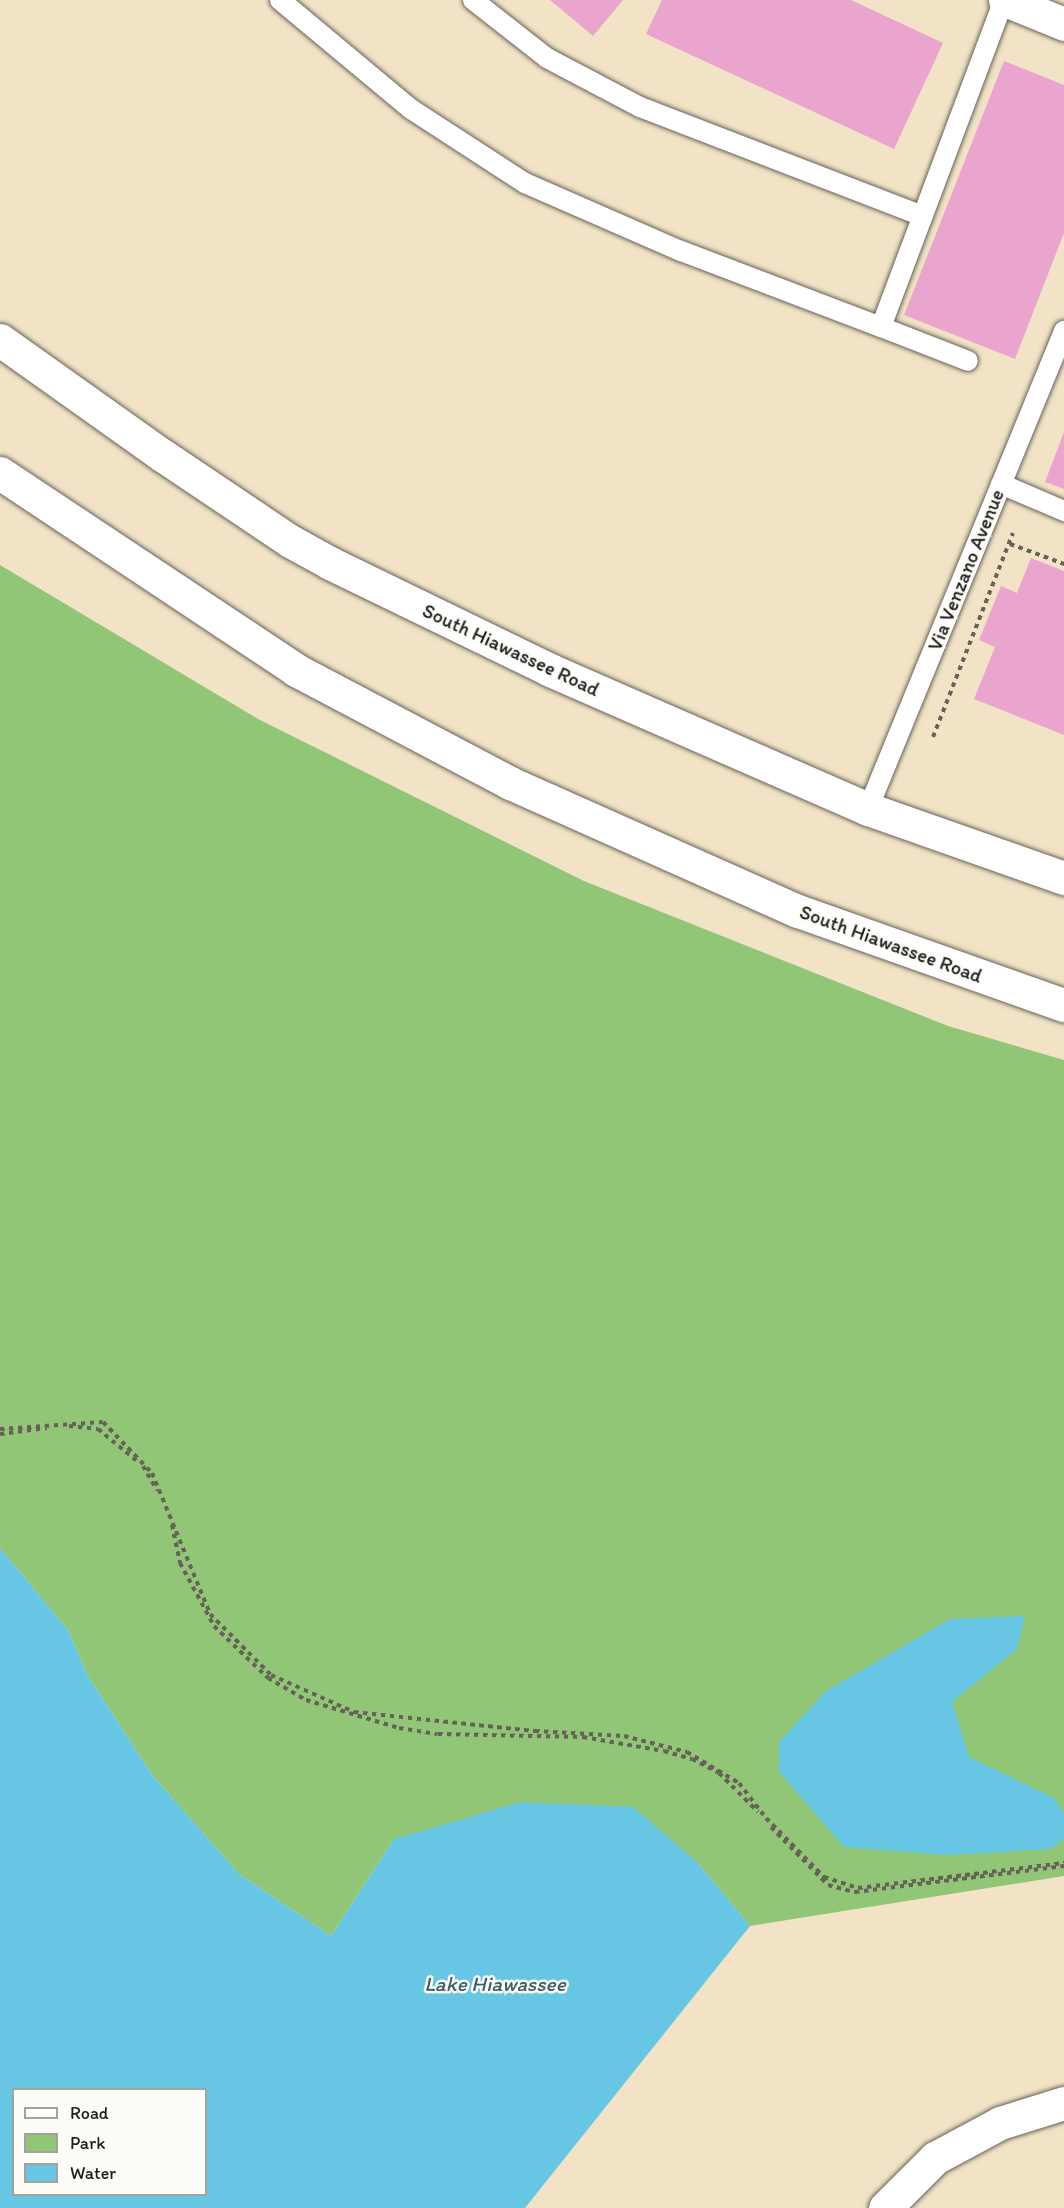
<!DOCTYPE html>
<html>
<head>
<meta charset="utf-8">
<style>
	body { margin:0 }
	#map { position:relative; width:1064px; height:2208px; overflow:hidden; background:#f2e3c6; font-family:Itim,sans-serif }
	div>[style] { position:absolute }
	[style*='--x'] { left:calc(var(--x)*1px); top:calc(var(--y)*1px); width:calc(var(--w)*1px); rotate:calc(var(--a)*1deg) }
	.green>* { inset:0; background:#91c677 }
	.water>* { inset:0; background:#66c6e4 }
	.building>* { inset:0; background:#e9a5cd }
	.path>* { height:4px; margin-top:-2px; transform-origin:0; background:repeating-linear-gradient(90deg,#676258 0 4.5px,transparent 0 9px) }
	.roads { filter:drop-shadow(0 0 2px #676258) drop-shadow(0 0 2px #676258) }
	.service>* { height:20px; margin:-10px; padding:0 10px; transform-origin:10px; border-radius:10px; background:#fff }
	.minor>* { height:33px; margin:-16.5px; padding:0 16.5px; transform-origin:16.5px; border-radius:16.5px; background:#fff }
	.tertiary>* { height:33px; margin:-16.5px; padding:0 16.5px; transform-origin:16.5px; border-radius:16.5px; background:#fff }
	span { translate:-50% -50%; white-space:nowrap; text-align:center; line-height:1.15; -webkit-text-stroke:5px #fdfcf7; paint-order:stroke }
	.street-label { font-size:20px; color:#1c1c1c }
	.water-label { font-size:21px; color:#3a606c; font-style:italic }
	.legend { position:absolute; left:12px; top:2088px; width:195px; height:108px; box-sizing:border-box; background:#fdfcf7; border:2px solid #a3a29f; margin:0; padding:8px 10px; list-style:none; font-size:18px; color:#1c1c1c }
	.legend li { display:flex; align-items:center; gap:12px; height:30px }
	.legend b { width:30px; border:2px solid #a3a29f }
</style>
</head>
<body>
<div id="map">
	<div class="green">
		<i style="clip-path:polygon(0 565px,258px 719px,584px 881px,948px 1026px,1064px 1060px,1064px 1876px,750px 1926px,696px 1861px,394px 1839px,331px 1936px,239px 1874px,152px 1775px,88px 1676px,68px 1630px,0 1548px)"></i>
	</div>
	<div class="water">
		<i style="clip-path:polygon(evenodd,0 1548px,68px 1630px,88px 1676px,152px 1775px,239px 1874px,331px 1936px,394px 1839px,521px 1802px,633px 1807px,696px 1861px,750px 1926px,525px 2208px,0 2208px,0 1548px,14px 2090px,206px 2090px,206px 2194px,14px 2194px,14px 2090px)"></i>
		<i style="clip-path:polygon(1025px 1616px,1017px 1649px,952px 1702px,969px 1757px,1054px 1798px,1064px 1814px,1064px 1839px,1051px 1849px,948px 1855px,844px 1847px,779px 1772px,779px 1742px,826px 1691px,950px 1619px)"></i>
	</div>
	<div class="building">
		<i style="clip-path:polygon(550px 0,623px 0,593px 36px)"></i>
		<i style="clip-path:polygon(662px 0,851px 0,943px 43px,894px 149px,646px 34px)"></i>
		<i style="clip-path:polygon(1004px 61px,1064px 85px,1064px 233px,1015px 359px,904px 315px)"></i>
		<i style="clip-path:polygon(1064px 432px,1064px 489px,1045px 482px)"></i>
		<i style="clip-path:polygon(1031px 558px,1064px 571px,1064px 735px,974px 699px,995px 647px,979px 640px,1001px 586px,1017px 593px)"></i>
	</div>
	<div class="path">
		<i style="--x:1010;--y:544;--w:58;--a:20.3"></i>
		<i style="--x:933;--y:737;--w:219;--a:-68.6"></i>
		<i style="--x:69;--y:1426;--w:29;--a:6"></i>
		<i style="--x:98;--y:1429;--w:50;--a:39.4"></i>
		<i style="--x:0;--y:1429;--w:103;--a:-3.9"></i>
		<i style="--x:103;--y:1422;--w:71;--a:46.1"></i>
		<i style="--x:152;--y:1473;--w:152;--a:67.6"></i>
		<i style="--x:210;--y:1614;--w:86;--a:45"></i>
		<i style="--x:271;--y:1675;--w:91;--a:24"></i>
		<i style="--x:354;--y:1712;--w:182;--a:6"></i>
		<i style="--x:535;--y:1731;--w:89;--a:3.2"></i>
		<i style="--x:624;--y:1736;--w:65;--a:14.3"></i>
		<i style="--x:687;--y:1752;--w:61;--a:30.8"></i>
		<i style="--x:739;--y:1783;--w:44;--a:52.4"></i>
		<i style="--x:766;--y:1818;--w:83;--a:45.5"></i>
		<i style="--x:824;--y:1877;--w:36;--a:18"></i>
		<i style="--x:858;--y:1888;--w:208;--a:-6.9"></i>
		<i style="--x:0;--y:1434;--w:47;--a:-7.3"></i>
		<i style="--x:143;--y:1466;--w:28;--a:60"></i>
		<i style="--x:172;--y:1525;--w:39;--a:78"></i>
		<i style="--x:180;--y:1563;--w:72;--a:61.6"></i>
		<i style="--x:214;--y:1626;--w:75;--a:43.9"></i>
		<i style="--x:268;--y:1678;--w:44;--a:30.1"></i>
		<i style="--x:306;--y:1700;--w:97;--a:16.8"></i>
		<i style="--x:399;--y:1728;--w:39;--a:9"></i>
		<i style="--x:438;--y:1734;--w:145;--a:1.2"></i>
		<i style="--x:583;--y:1737;--w:82;--a:9.8"></i>
		<i style="--x:664;--y:1751;--w:29;--a:16"></i>
		<i style="--x:692;--y:1759;--w:30;--a:27"></i>
		<i style="--x:719;--y:1773;--w:55;--a:45"></i>
		<i style="--x:771;--y:1827;--w:81;--a:45.5"></i>
		<i style="--x:828;--y:1885;--w:28;--a:15"></i>
		<i style="--x:855;--y:1892;--w:211;--a:-7.1"></i>
	</div>
	<div class="roads">
		<div class="service">
			<i style="--x:280;--y:0;--w:170;--a:39.8"></i>
			<i style="--x:411;--y:109;--w:136;--a:33"></i>
			<i style="--x:525;--y:183;--w:170;--a:23.6"></i>
			<i style="--x:681;--y:251;--w:214;--a:20.8"></i>
			<i style="--x:881;--y:327;--w:349;--a:-69.4"></i>
			<i style="--x:473;--y:0;--w:94;--a:38.1"></i>
			<i style="--x:547;--y:58;--w:105;--a:27.8"></i>
			<i style="--x:640;--y:107;--w:303;--a:21.1"></i>
			<i style="--x:881;--y:327;--w:93;--a:21.3"></i>
			<i style="--x:1001;--y:484;--w:69;--a:23.2"></i>
			<i style="--x:868;--y:809;--w:517;--a:-67.7"></i>
		</div>
		<div class="minor">
			<i style="--x:1005;--y:0;--w:64;--a:22.1"></i>
			<i style="--x:885;--y:2208;--w:71;--a:-45"></i>
			<i style="--x:935;--y:2158;--w:74;--a:-28.3"></i>
			<i style="--x:1000;--y:2123;--w:67;--a:-17.4"></i>
		</div>
		<div class="tertiary">
			<i style="--x:0;--y:340;--w:199;--a:35.4"></i>
			<i style="--x:162;--y:455;--w:154;--a:33.9"></i>
			<i style="--x:290;--y:541;--w:46;--a:28.8"></i>
			<i style="--x:330;--y:563;--w:245;--a:25.9"></i>
			<i style="--x:550;--y:670;--w:347;--a:23.6"></i>
			<i style="--x:868;--y:809;--w:208;--a:19.4"></i>
			<i style="--x:0;--y:473;--w:356;--a:33.6"></i>
			<i style="--x:296;--y:670;--w:242;--a:27.8"></i>
			<i style="--x:510;--y:783;--w:315;--a:24"></i>
			<i style="--x:798;--y:911;--w:282;--a:19.5"></i>
		</div>
	</div>
	<div class="street-label">
		<span style="left:966px;top:570px;rotate:-68deg">Via Venzano Avenue</span>
		<span style="left:511px;top:650px;rotate:25deg">South Hiawassee Road</span>
		<span style="left:891px;top:944px;rotate:20deg">South Hiawassee Road</span>
	</div>
	<div class="water-label">
		<span style="left:495px;top:1984px">Lake Hiawassee</span>
	</div>
	<ul class="legend">
	<li><b style="height:8px;background:#fff"></b>Road</li>
	<li><b style="height:16px;background:#91c677"></b>Park</li>
	<li><b style="height:16px;background:#66c6e4"></b>Water</li>
	</ul>
</div>
</body>
</html>
